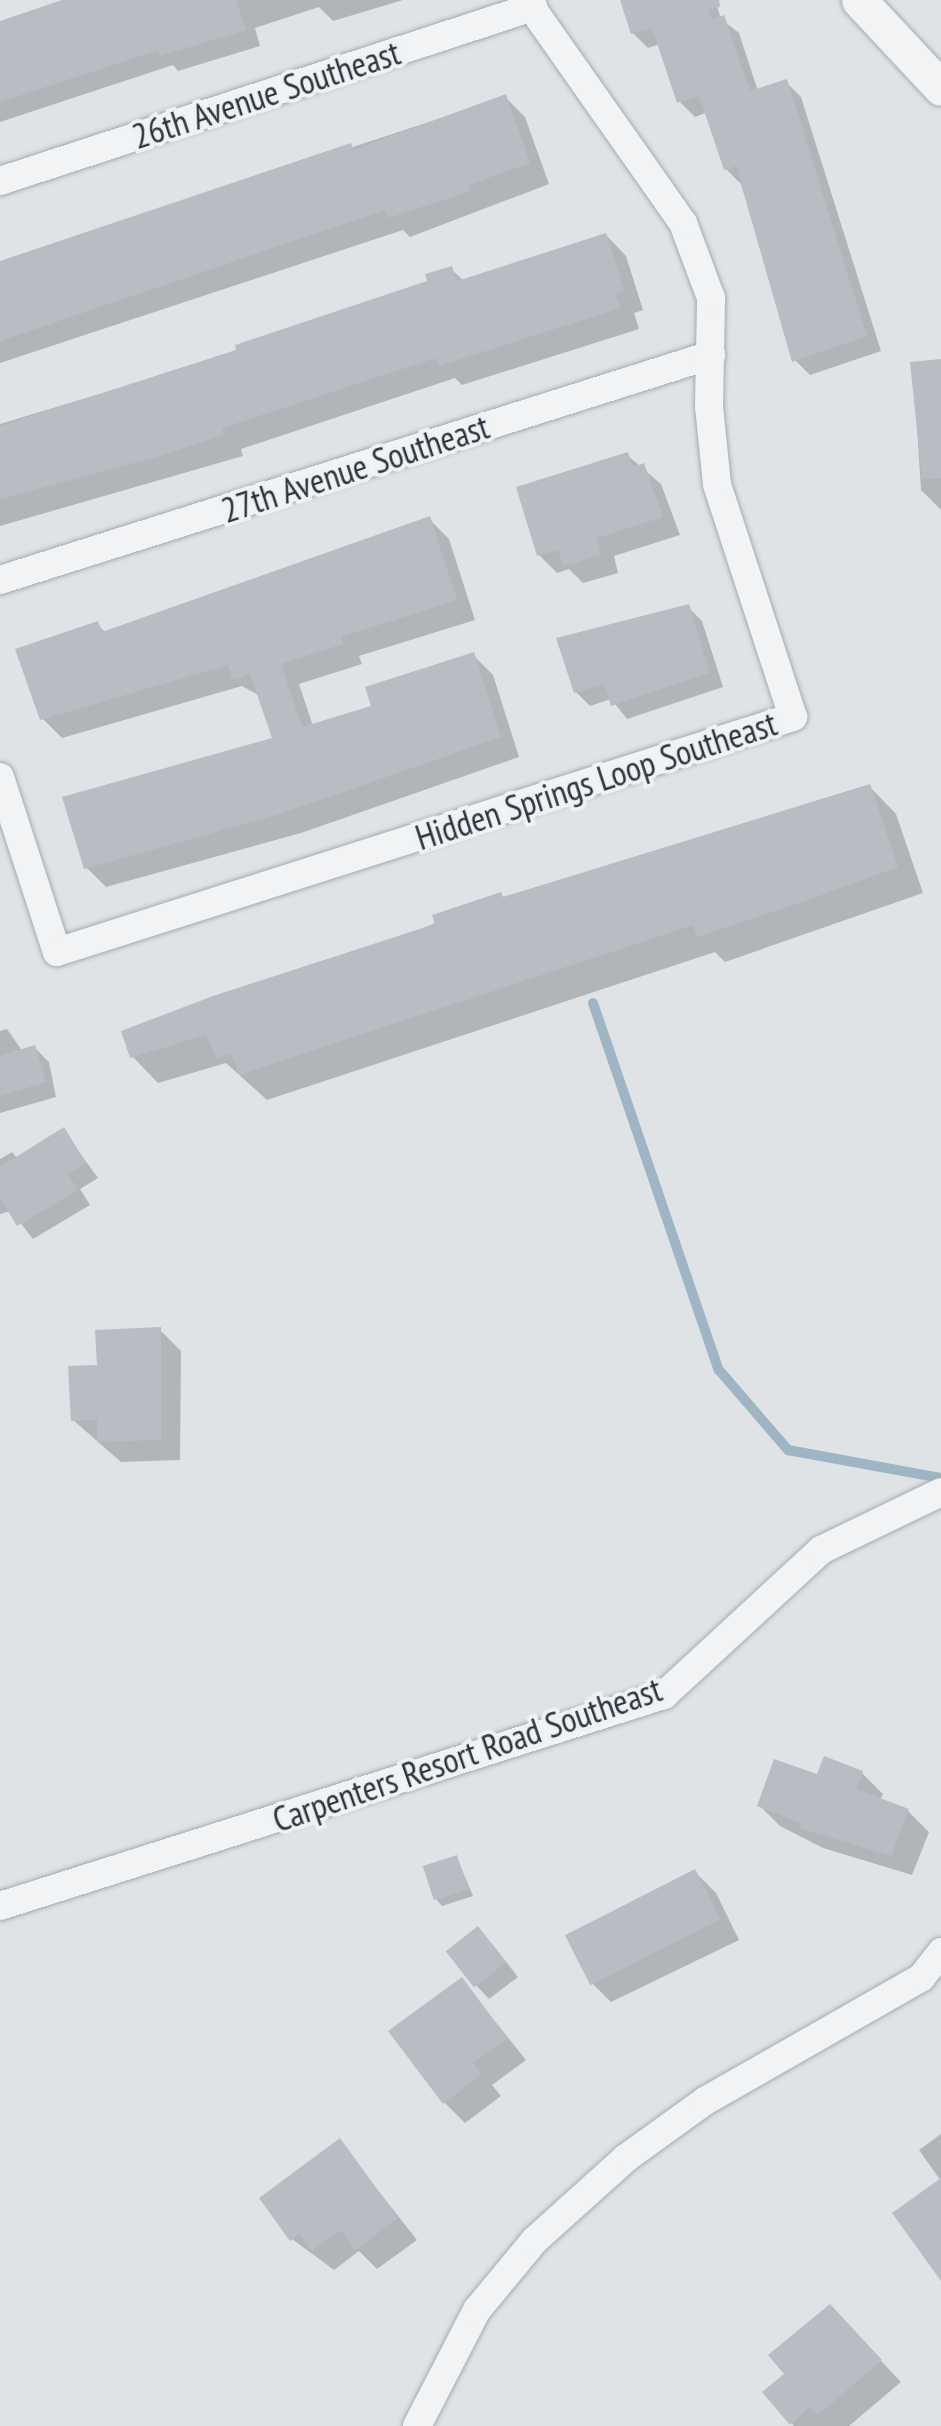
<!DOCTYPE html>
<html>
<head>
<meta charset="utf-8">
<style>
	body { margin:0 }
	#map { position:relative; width:941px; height:2426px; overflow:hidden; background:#dfe3e6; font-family:"PT Sans Narrow",sans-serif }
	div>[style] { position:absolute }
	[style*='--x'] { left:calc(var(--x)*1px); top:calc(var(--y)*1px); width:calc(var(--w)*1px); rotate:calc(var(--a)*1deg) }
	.shadow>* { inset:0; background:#0003 }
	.stream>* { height:10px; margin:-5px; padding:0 5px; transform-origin:5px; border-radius:5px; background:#9eb6c3 }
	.building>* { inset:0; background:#b7bdc3; transform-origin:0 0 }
	.roads { filter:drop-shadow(0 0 2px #a5abb0) drop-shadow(0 0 2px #a5abb0) }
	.minor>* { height:28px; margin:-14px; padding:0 14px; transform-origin:14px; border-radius:14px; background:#f1f3f5 }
	.tertiary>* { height:35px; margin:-17.5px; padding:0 17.5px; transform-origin:17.5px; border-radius:17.5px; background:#f1f3f5 }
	span { translate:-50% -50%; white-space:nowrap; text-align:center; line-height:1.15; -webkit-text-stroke:8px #eef2f4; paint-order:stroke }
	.street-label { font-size:35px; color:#2a333c }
</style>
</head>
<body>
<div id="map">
	<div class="shadow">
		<i style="clip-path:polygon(72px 0,403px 0,333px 21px,319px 7px,255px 28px,260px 46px,178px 71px,173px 65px,0 122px,0 23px)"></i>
		<i style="clip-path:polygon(623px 0,715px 0,721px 19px,739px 33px,758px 91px,786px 82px,801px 97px,881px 351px,810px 375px,795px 360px,741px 184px,726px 169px,708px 112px,695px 117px,680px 102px,660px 44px,648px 48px,633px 33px)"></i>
		<i style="clip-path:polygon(505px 97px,525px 117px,549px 184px,410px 237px,403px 230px,0 363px,0 263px)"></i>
		<i style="clip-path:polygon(606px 235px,626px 256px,643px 310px,634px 313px,639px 329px,462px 385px,455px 378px,241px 449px,243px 456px,0 526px,0 424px,239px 352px,430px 282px,451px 269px,464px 281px)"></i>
		<i style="clip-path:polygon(941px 362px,941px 510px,921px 490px,913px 365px)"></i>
		<i style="clip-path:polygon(627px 455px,661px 484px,680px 535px,614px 556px,618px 573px,583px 583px,569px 569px,557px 573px,539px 555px)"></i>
		<i style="clip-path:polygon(429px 519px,449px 539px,475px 620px,359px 656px,362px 664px,299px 684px,313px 726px,374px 707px,473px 655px,493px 675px,519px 757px,301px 833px,106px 887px,86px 867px,275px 739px,260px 696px,242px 686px,62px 738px,42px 718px,97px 624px,106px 633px)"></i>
		<i style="clip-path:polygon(688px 607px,702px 621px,723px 687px,627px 719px,611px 699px,590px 706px,576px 692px)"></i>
		<i style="clip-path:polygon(870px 787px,896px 814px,923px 893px,725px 962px,715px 952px,267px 1100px,226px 1063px,158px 1083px,132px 1056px,501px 894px,505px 899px)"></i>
		<i style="clip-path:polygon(7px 1029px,23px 1052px,35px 1048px,49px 1062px,56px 1097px,0 1113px,0 1031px)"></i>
		<i style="clip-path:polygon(63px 1130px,98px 1178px,80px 1189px,90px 1205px,33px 1239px,11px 1211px,0 1214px,0 1159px,12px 1152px,18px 1159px)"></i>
		<i style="clip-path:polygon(160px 1330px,181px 1351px,180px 1460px,121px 1462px,73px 1420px,99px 1367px)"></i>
		<i style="clip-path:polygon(862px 1773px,883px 1794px,880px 1801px,908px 1811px,929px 1832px,912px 1875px,823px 1848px,780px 1826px,760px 1806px)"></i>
		<i style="clip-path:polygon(457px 1858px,473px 1896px,442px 1906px,436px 1899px)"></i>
		<i style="clip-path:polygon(695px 1872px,716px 1893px,739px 1940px,611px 2002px,590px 1981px,568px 1934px)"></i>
		<i style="clip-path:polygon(492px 1944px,518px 1977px,489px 1999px,476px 1985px)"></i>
		<i style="clip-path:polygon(462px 1980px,526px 2060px,492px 2085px,501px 2096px,465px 2123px,444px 2102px)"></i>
		<i style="clip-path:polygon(941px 2134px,941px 2181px,919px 2150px)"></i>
		<i style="clip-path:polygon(339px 2141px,417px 2240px,377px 2269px,359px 2251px,334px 2270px,292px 2239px)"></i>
		<i style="clip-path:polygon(850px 2328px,901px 2382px,849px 2426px,794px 2426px,766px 2393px)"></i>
	</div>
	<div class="stream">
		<i style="--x:593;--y:1003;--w:388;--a:71.1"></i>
		<i style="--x:719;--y:1370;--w:106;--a:49.2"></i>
		<i style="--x:788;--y:1450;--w:156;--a:10.4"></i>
	</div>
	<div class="building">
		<i style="clip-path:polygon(62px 0,236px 0,246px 30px,160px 56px,158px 50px,0 102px,0 21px)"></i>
		<i style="clip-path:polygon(620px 0,719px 0,720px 7px,709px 10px,712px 19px,724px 15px,750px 91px,787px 79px,867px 336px,792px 362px,736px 166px,724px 170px,699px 96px,677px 103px,652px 28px,631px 34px)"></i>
		<i style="clip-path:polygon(506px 94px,530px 163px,469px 185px,471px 191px,388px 218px,385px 210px,0 341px,0 261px,351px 143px,353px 150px)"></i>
		<i style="clip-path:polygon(606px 233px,624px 290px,615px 293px,620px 308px,439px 366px,436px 358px,222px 428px,224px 435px,160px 456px,0 499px,0 426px,236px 350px,235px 345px,427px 281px,425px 274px,452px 266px,457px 281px)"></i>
		<i style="clip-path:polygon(941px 359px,941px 478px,922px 479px,910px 362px)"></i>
		<i style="clip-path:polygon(628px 452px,633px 467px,644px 463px,663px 517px,597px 538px,601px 555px,563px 566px,558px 550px,537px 556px,516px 487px)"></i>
		<i style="clip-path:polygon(430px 516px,457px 600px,341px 637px,343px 644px,281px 664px,302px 727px,371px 706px,365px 687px,474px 652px,501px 737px,280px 814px,84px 869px,62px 797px,272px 738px,250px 674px,233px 680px,228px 665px,40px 720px,15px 649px,98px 621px,102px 632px)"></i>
		<i style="clip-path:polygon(689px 604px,710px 673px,611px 706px,604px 684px,574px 693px,556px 638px)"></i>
		<i style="clip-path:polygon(870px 784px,898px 867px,813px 898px,697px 937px,693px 925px,239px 1075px,231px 1053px,217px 1058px,206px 1035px,130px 1058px,121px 1031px,213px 996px,435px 924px,432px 915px,501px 892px,503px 897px)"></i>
		<i style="clip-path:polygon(35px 1045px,46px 1082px,0 1096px,0 1056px)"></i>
		<i style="clip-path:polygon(64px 1127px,86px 1163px,68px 1174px,78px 1190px,17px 1226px,0 1198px,0 1167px)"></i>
		<i style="clip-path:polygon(161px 1327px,161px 1440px,97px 1442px,97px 1420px,71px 1421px,68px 1366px,97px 1365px,95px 1330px)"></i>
		<i style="clip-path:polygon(824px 1756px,863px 1771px,856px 1789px,909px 1809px,891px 1856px,799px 1828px,801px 1823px,757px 1806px,774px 1759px,817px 1774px)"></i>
		<i style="left:457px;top:1855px;width:36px;height:36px;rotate:72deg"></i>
		<i style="left:695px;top:1869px;width:56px;height:146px;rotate:63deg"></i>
		<i style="left:478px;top:1926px;width:46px;height:41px;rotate:52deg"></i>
		<i style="clip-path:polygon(462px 1977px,507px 2038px,473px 2063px,482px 2074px,443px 2104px,388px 2031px)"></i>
		<i style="clip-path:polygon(340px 2138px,398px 2218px,355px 2250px,340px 2230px,312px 2251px,299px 2234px,290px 2241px,259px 2198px)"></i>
		<i style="clip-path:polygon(941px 2178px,941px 2281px,892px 2213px)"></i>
		<i style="clip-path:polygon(830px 2304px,882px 2360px,818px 2415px,810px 2406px,790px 2425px,762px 2392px,784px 2374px,768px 2355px)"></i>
	</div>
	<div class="roads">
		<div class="minor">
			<i style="--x:0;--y:181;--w:561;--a:-18.08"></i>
			<i style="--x:0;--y:580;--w:746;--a:-17.56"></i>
			<i style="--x:0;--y:777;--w:184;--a:72"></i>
			<i style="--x:57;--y:952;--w:773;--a:-17.71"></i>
			<i style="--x:793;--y:717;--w:245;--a:-108.1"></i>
			<i style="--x:717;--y:484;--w:78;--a:-95.9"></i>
			<i style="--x:709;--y:406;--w:108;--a:-88.9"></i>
			<i style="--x:711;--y:298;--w:80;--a:-110.5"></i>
			<i style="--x:683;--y:223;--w:273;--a:-125.1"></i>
			<i style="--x:0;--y:1906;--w:697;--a:-17.63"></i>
			<i style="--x:664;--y:1695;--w:214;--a:-42.7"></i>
			<i style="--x:821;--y:1550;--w:133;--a:-25.8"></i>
			<i style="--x:417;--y:2426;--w:131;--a:-62.7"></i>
			<i style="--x:477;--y:2310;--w:91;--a:-50.4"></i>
			<i style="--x:535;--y:2240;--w:122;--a:-42"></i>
			<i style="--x:626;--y:2158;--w:97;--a:-35.8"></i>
			<i style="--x:705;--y:2101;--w:249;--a:-29.7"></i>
			<i style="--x:921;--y:1978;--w:33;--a:-52"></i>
		</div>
		<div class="tertiary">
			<i style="--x:859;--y:0;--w:120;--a:47"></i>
		</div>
	</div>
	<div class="street-label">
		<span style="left:266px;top:94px;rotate:-18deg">26th Avenue Southeast</span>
		<span style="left:355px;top:468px;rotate:-18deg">27th Avenue Southeast</span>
		<span style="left:596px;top:780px;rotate:-18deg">Hidden Springs Loop Southeast</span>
		<span style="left:467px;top:1754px;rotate:-19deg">Carpenters Resort Road Southeast</span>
	</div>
</div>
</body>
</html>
